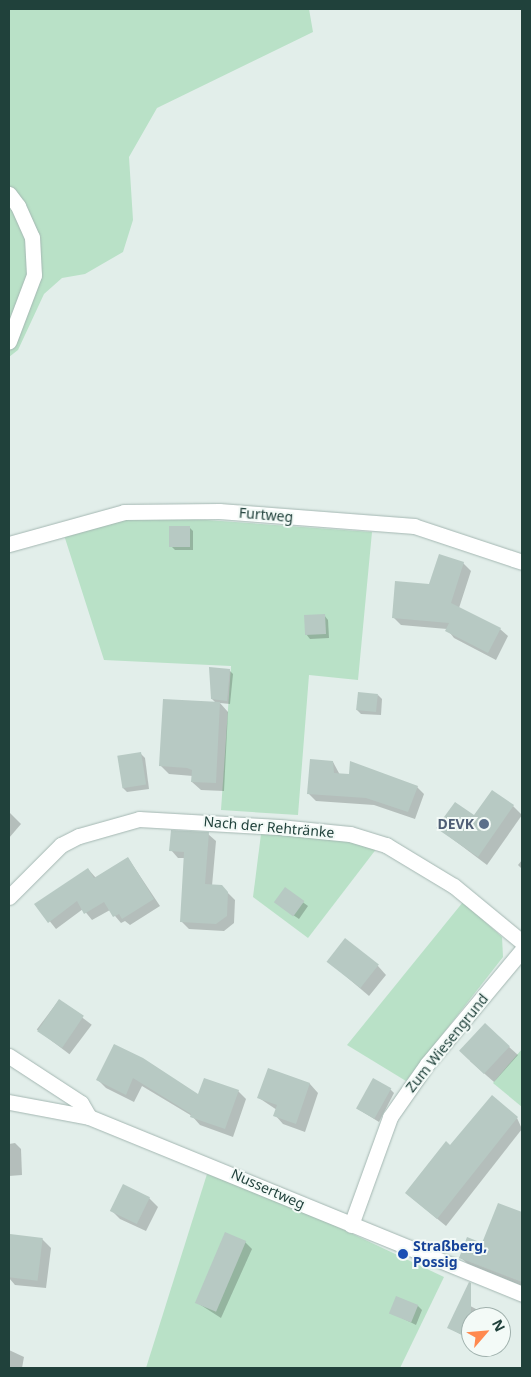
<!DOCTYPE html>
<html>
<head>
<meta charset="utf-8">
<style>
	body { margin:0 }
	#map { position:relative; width:531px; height:1377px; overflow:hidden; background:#e2eeea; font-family:"Noto Sans",sans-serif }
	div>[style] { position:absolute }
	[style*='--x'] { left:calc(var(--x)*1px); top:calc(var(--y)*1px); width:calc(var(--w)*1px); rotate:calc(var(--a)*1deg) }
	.green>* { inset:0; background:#b9e1c7 }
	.shadow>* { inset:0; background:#0003; transform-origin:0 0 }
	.building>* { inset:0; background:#b7c9c3; transform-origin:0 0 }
	.roads { filter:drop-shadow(0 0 1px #a4b7b2) drop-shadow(0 0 1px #a4b7b2) }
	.minor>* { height:15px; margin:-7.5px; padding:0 7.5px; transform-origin:7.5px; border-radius:7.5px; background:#fff }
	.dots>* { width:14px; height:14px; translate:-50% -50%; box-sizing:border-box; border:2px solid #f3faf7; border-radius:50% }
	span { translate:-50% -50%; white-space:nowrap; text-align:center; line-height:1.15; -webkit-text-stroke:4px #f3faf7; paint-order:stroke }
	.street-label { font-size:14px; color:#20413b }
	.service-label { font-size:14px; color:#4e5e75; font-weight:700 }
	.right { translate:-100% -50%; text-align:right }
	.transit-label { font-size:14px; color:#164399; font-weight:700 }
	.left { translate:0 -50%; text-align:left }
	.frame { position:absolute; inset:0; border:10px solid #20413b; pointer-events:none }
	.north { position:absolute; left:461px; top:1307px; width:50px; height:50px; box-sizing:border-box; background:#f3faf7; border:1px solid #9fb0ac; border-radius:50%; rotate:63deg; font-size:14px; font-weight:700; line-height:20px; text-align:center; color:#20413b }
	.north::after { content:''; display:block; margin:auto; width:18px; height:22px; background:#ff894f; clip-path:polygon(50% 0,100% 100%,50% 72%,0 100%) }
</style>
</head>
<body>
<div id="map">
	<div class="green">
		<i style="clip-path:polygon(9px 9px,309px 9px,313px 32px,157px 108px,129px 157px,133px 220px,123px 252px,85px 274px,62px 278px,44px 294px,18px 350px,9px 357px)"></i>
		<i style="clip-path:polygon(137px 515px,372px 532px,358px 680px,309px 675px,298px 815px,221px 810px,231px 666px,104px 660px,64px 535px)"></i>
		<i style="clip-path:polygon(261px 834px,334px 839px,377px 848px,308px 938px,253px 897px)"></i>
		<i style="clip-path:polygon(463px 902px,502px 937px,503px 957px,406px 1081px,347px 1045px)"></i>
		<i style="clip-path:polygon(522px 1049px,522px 1107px,493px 1083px)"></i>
		<i style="clip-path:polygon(207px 1174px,302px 1210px,444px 1277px,400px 1368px,146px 1368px)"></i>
	</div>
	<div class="shadow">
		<i style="clip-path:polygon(189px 527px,193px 531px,193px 550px,175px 550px,171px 546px)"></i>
		<i style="clip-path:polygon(463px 563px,471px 571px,459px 608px,500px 629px,508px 636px,496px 660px,454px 638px,447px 629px,401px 625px,393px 617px,430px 585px)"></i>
		<i style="clip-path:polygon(324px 615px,328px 620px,329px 638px,310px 639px,306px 634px)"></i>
		<i style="clip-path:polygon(229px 670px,233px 674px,230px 704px,220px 703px,228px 712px,224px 791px,201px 790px,192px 782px,193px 776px,169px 774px,161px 766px,216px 703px,212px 699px)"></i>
		<i style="clip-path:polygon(378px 695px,382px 699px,381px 715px,361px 714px,357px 710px)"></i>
		<i style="clip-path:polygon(141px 754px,145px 758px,149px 789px,127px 792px,123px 788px)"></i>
		<i style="clip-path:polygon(333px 762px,340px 775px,417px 787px,424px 794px,415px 819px,374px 805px,316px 801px,309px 794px)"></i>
		<i style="clip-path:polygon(513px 806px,522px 815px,487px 865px,438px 828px)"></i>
		<i style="clip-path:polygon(9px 812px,21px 824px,9px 838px)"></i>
		<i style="clip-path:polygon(208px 834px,216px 841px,212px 886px,222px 887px,235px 900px,234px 923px,224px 931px,189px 929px,182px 922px,185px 858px,178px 858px,171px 850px)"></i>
		<i style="clip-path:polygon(128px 858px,160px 906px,130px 925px,125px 921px,121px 923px,110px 910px,92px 920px,83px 909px,56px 929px,36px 904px,88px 869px,96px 878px)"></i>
		<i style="clip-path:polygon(522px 860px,522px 869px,518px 865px)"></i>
		<i style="clip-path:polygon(285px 889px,308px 906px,299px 919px,280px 906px)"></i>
		<i style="clip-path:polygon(328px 961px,378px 966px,386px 975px,369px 996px)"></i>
		<i style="left:59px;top:1000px;width:41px;height:37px;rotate:37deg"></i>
		<i style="clip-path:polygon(485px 1025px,518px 1055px,494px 1082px,470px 1061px)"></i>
		<i style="clip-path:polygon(114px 1045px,199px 1096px,238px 1091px,246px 1099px,233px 1137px,200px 1125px,192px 1116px,142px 1086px,134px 1102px,106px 1088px,98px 1080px)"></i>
		<i style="clip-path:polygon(268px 1070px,310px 1084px,318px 1093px,305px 1132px,283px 1124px,275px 1115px,277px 1110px,259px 1098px)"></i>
		<i style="clip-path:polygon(390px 1089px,394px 1093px,379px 1122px,358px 1109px)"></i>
		<i style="clip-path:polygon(517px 1118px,522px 1129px,446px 1226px,406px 1193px,450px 1147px)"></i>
		<i style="clip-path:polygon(15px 1143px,21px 1149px,22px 1175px,9px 1176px,9px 1144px)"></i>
		<i style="clip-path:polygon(149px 1198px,158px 1207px,146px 1231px,120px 1219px,112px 1211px)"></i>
		<i style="clip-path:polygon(499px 1204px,522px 1214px,522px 1286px,468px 1264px,460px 1257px,483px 1245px)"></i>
		<i style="clip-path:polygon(11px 1235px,42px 1239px,51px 1248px,46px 1288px,15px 1285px,9px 1278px)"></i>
		<i style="clip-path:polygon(245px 1242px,252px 1249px,221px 1318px,196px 1302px)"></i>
		<i style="clip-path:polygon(461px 1301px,489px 1316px,471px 1317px,471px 1340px,449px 1328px)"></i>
		<i style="clip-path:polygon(418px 1306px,422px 1310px,416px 1325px,392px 1313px)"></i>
		<i style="clip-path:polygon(9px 1350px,24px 1357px,22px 1368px,9px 1368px)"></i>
	</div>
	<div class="building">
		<i style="left:169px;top:526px;width:21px;height:21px"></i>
		<i style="clip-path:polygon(439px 554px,464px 562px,451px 603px,501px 628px,488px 653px,445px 631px,449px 623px,392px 618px,395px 581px,429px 584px)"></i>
		<i style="left:325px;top:614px;width:20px;height:21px;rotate:87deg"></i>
		<i style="clip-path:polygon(209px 667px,230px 669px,227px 701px,211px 699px)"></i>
		<i style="left:358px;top:692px;width:20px;height:18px;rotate:6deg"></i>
		<i style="clip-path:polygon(163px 699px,220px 702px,216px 783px,191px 782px,192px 770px,187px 768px,159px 766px)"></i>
		<i style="left:141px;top:752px;width:33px;height:24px;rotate:81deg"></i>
		<i style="clip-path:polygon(310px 759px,333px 761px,334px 773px,349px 774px,350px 761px,418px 786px,408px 812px,366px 798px,307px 794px)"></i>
		<i style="clip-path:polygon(492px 790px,514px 805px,478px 857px,436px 828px,455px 802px,474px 815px)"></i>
		<i style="clip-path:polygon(171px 830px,209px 832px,205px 884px,222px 885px,228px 892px,227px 916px,216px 924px,180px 922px,184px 852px,169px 851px)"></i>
		<i style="clip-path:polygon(128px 857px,154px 899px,122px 919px,119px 914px,113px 917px,104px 902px,84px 914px,77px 901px,48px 923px,34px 904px,88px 868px,94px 878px)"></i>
		<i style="left:285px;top:887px;width:24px;height:19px;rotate:36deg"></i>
		<i style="left:345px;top:938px;width:43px;height:30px;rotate:38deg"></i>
		<i style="left:59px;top:999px;width:30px;height:39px;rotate:34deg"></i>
		<i style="left:485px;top:1023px;width:34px;height:38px;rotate:43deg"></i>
		<i style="clip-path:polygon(114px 1044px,143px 1058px,198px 1094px,204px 1078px,239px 1090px,225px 1129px,190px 1117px,191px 1114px,133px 1078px,126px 1095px,96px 1080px)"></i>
		<i style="clip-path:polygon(268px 1068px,310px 1083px,296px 1124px,273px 1116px,277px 1105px,257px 1098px)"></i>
		<i style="left:373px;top:1078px;width:21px;height:35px;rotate:29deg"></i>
		<i style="clip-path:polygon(492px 1095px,518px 1117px,437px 1219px,405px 1193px,446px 1141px,450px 1145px)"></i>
		<i style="left:123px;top:1184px;width:30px;height:30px;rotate:26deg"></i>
		<i style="clip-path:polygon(498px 1203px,522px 1212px,522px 1282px,459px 1258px,467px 1237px,482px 1243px)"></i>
		<i style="left:225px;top:1232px;width:23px;height:77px;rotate:23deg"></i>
		<i style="left:10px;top:1234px;width:33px;height:43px;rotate:7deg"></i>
		<i style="clip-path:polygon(469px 1282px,471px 1283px,471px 1339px,447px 1328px)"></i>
		<i style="left:396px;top:1296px;width:24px;height:19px;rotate:22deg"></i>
	</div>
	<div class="roads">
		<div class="minor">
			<i style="--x:9;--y:194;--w:15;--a:53"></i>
			<i style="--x:18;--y:206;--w:34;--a:66"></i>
			<i style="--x:32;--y:237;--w:38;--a:87"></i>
			<i style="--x:34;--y:275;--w:71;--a:110.7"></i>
			<i style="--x:9;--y:544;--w:119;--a:-15.5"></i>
			<i style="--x:124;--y:512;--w:95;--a:-0.6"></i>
			<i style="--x:219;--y:511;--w:196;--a:4.4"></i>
			<i style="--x:414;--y:526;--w:114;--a:18.4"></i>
			<i style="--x:9;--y:897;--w:74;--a:-45"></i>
			<i style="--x:61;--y:845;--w:20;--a:-27"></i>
			<i style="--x:79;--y:836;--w:62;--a:-15.8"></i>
			<i style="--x:139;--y:819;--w:140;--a:3.3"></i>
			<i style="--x:279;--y:827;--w:71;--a:5.6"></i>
			<i style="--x:350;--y:834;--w:38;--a:17"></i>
			<i style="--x:386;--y:845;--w:79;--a:31.1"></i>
			<i style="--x:454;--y:886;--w:88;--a:39.5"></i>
			<i style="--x:9;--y:1056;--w:86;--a:33.1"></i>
			<i style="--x:81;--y:1103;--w:16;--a:60"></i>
			<i style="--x:9;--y:1102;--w:81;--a:10.6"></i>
			<i style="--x:89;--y:1117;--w:468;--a:22.2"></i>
			<i style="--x:351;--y:1225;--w:115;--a:-70.1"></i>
			<i style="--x:390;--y:1117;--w:65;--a:-55.1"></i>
			<i style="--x:427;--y:1064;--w:148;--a:-50.2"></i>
		</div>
	</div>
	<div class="dots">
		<i style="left:484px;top:824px;background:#5c6f8a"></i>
		<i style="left:403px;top:1254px;background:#1a4fb4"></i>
	</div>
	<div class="street-label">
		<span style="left:266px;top:515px;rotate:5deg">Furtweg</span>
		<span style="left:269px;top:827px;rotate:5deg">Nach der Rehtränke</span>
		<span style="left:447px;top:1043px;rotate:-51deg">Zum Wiesengrund</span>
		<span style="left:268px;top:1189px;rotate:24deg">Nussertweg</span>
	</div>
	<div class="service-label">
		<span class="right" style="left:474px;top:824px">DEVK</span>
	</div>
	<div class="transit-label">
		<span class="left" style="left:413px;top:1254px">Straßberg,<br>Possig</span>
	</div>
	<div class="frame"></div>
	<div class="north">N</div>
</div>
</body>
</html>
